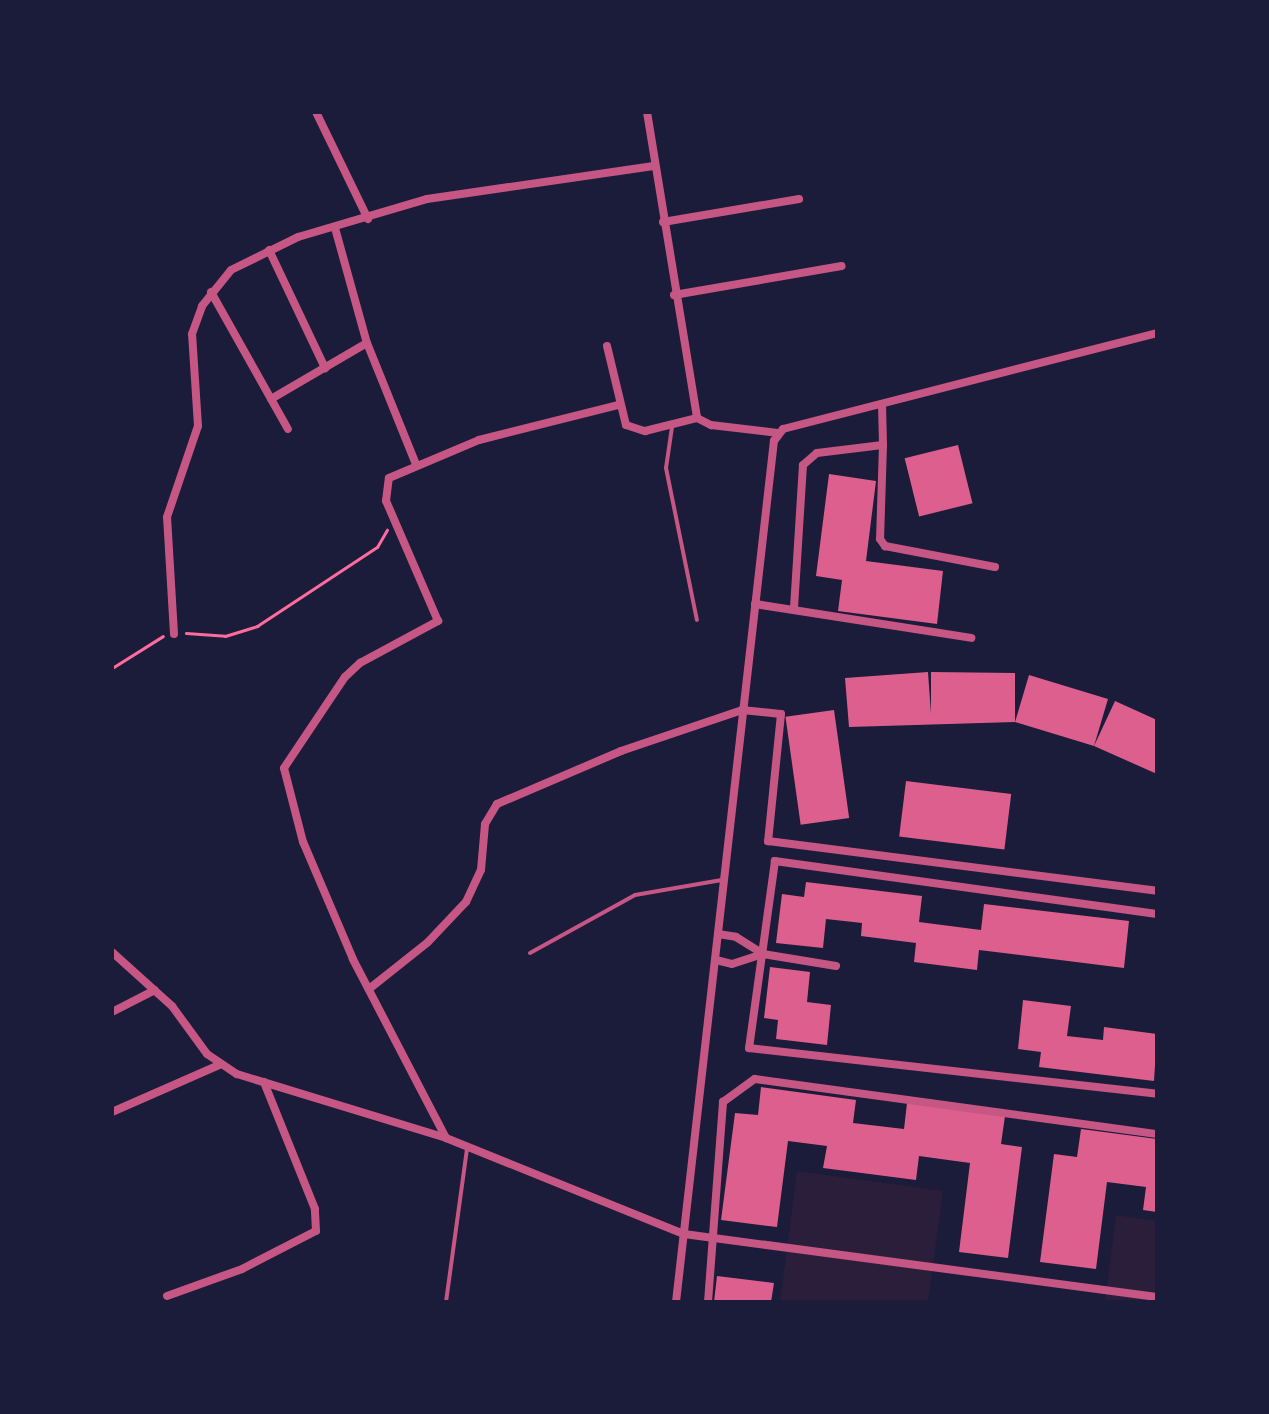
<!DOCTYPE html>
<html>
<head>
<meta charset="utf-8">
<style>
	body { margin:0 }
	#map { position:relative; width:1269px; height:1414px; overflow:hidden; background:#1b1b3a; font-family:"Public Sans",sans-serif }
	div>[style] { position:absolute }
	[style*='--x'] { left:calc(var(--x)*1px); top:calc(var(--y)*1px); width:calc(var(--w)*1px); rotate:calc(var(--a)*1deg) }
	.green>* { inset:0; background:#2a1e3b }
	.building>* { inset:0; background:#dd5f8e; transform-origin:0 0 }
	.path>* { height:3px; margin:-1.5px; padding:0 1.5px; transform-origin:1.5px; border-radius:1.5px; background:#ff6b9d }
	.service>* { height:4px; margin:-2px; padding:0 2px; transform-origin:2px; border-radius:2px; background:#c65784 }
	.minor>* { height:8px; margin:-4px; padding:0 4px; transform-origin:4px; border-radius:4px; background:#c65784 }
	span { translate:-50% -50%; white-space:nowrap; text-align:center; line-height:1.15; -webkit-text-stroke:8px #1b1b3a; paint-order:stroke }
	.frame { position:absolute; inset:0; border:114px solid #1b1b3a; pointer-events:none }
</style>
</head>
<body>
<div id="map">
	<div class="green">
		<i style="clip-path:polygon(797px 1171px,943px 1191px,928px 1302px,780px 1302px)"></i>
		<i style="clip-path:polygon(1116px 1215px,1157px 1221px,1157px 1302px,1105px 1302px)"></i>
	</div>
	<div class="building">
		<i style="left:958px;top:445px;width:60px;height:55px;rotate:76deg"></i>
		<i style="clip-path:polygon(829px 474px,876px 481px,866px 561px,943px 571px,937px 624px,838px 611px,842px 580px,816px 576px)"></i>
		<i style="clip-path:polygon(928px 672px,931px 714px,931px 672px,1015px 673px,1015px 722px,1029px 675px,1108px 699px,1094px 746px,1015px 722px,849px 727px,845px 678px)"></i>
		<i style="clip-path:polygon(1115px 701px,1157px 720px,1157px 774px,1094px 746px)"></i>
		<i style="left:834px;top:710px;width:109px;height:49px;rotate:82deg"></i>
		<i style="left:906px;top:781px;width:106px;height:56px;rotate:7deg"></i>
		<i style="clip-path:polygon(806px 882px,922px 896px,919px 922px,981px 930px,984px 904px,1129px 921px,1124px 968px,979px 950px,977px 970px,914px 962px,916px 943px,861px 936px,862px 923px,826px 919px,823px 948px,776px 943px,782px 894px,804px 897px)"></i>
		<i style="clip-path:polygon(770px 967px,810px 972px,807px 1002px,831px 1005px,827px 1045px,776px 1039px,778px 1020px,764px 1018px)"></i>
		<i style="clip-path:polygon(1023px 1000px,1071px 1006px,1067px 1036px,1103px 1040px,1104px 1027px,1157px 1034px,1154px 1081px,1039px 1067px,1041px 1052px,1018px 1049px)"></i>
		<i style="clip-path:polygon(761px 1087px,856px 1100px,853px 1123px,904px 1129px,907px 1103px,1005px 1116px,1001px 1144px,1022px 1147px,1008px 1258px,959px 1252px,970px 1163px,919px 1156px,916px 1180px,823px 1168px,827px 1146px,788px 1141px,777px 1227px,721px 1220px,735px 1113px,758px 1115px)"></i>
		<i style="clip-path:polygon(1081px 1129px,1157px 1139px,1157px 1212px,1143px 1210px,1146px 1187px,1107px 1182px,1096px 1269px,1040px 1262px,1054px 1154px,1077px 1157px)"></i>
		<i style="clip-path:polygon(717px 1276px,774px 1283px,771px 1302px,714px 1302px)"></i>
	</div>
	<div class="path">
		<i style="--x:186;--y:633;--w:39;--a:4"></i>
		<i style="--x:225;--y:636;--w:34;--a:-17"></i>
		<i style="--x:257;--y:626;--w:144;--a:-33.4"></i>
		<i style="--x:377;--y:547;--w:20;--a:-60"></i>
		<i style="--x:112;--y:668;--w:60;--a:-32.1"></i>
	</div>
	<div class="service">
		<i style="--x:672;--y:427;--w:41;--a:98.3"></i>
		<i style="--x:666;--y:468;--w:155;--a:78.5"></i>
		<i style="--x:530;--y:953;--w:120;--a:-28.9"></i>
		<i style="--x:635;--y:895;--w:88;--a:-9.8"></i>
		<i style="--x:446;--y:1302;--w:155;--a:-82.2"></i>
	</div>
	<div class="minor">
		<i style="--x:316;--y:112;--w:119;--a:64.1"></i>
		<i style="--x:647;--y:112;--w:310;--a:80.7"></i>
		<i style="--x:697;--y:418;--w:16;--a:27"></i>
		<i style="--x:711;--y:425;--w:67;--a:6.8"></i>
		<i style="--x:663;--y:222;--w:138;--a:-9.6"></i>
		<i style="--x:335;--y:228;--w:119;--a:74.5"></i>
		<i style="--x:367;--y:343;--w:131;--a:68"></i>
		<i style="--x:269;--y:250;--w:131;--a:64.6"></i>
		<i style="--x:211;--y:292;--w:157;--a:60.7"></i>
		<i style="--x:674;--y:295;--w:170;--a:-9.8"></i>
		<i style="--x:607;--y:346;--w:81;--a:76.5"></i>
		<i style="--x:626;--y:425;--w:20;--a:18"></i>
		<i style="--x:645;--y:431;--w:54;--a:-14"></i>
		<i style="--x:271;--y:399;--w:111;--a:-30.3"></i>
		<i style="--x:883;--y:445;--w:94;--a:91.8"></i>
		<i style="--x:880;--y:539;--w:9;--a:54"></i>
		<i style="--x:885;--y:546;--w:112;--a:10.8"></i>
		<i style="--x:755;--y:604;--w:219;--a:8.9"></i>
		<i style="--x:794;--y:608;--w:143;--a:-86.4"></i>
		<i style="--x:803;--y:465;--w:18;--a:-41"></i>
		<i style="--x:817;--y:453;--w:66;--a:-6.9"></i>
		<i style="--x:883;--y:445;--w:41;--a:-91.4"></i>
		<i style="--x:174;--y:634;--w:117;--a:-93.4"></i>
		<i style="--x:167;--y:517;--w:96;--a:-71.2"></i>
		<i style="--x:198;--y:426;--w:92;--a:-93.7"></i>
		<i style="--x:192;--y:334;--w:30;--a:-70"></i>
		<i style="--x:202;--y:306;--w:46;--a:-51.1"></i>
		<i style="--x:231;--y:270;--w:75;--a:-26.2"></i>
		<i style="--x:298;--y:237;--w:134;--a:-16.4"></i>
		<i style="--x:427;--y:199;--w:229;--a:-8.3"></i>
		<i style="--x:1157;--y:914;--w:386;--a:-172.1"></i>
		<i style="--x:775;--y:861;--w:189;--a:97.9"></i>
		<i style="--x:749;--y:1048;--w:411;--a:6.4"></i>
		<i style="--x:718;--y:934;--w:18;--a:9"></i>
		<i style="--x:736;--y:937;--w:32;--a:32"></i>
		<i style="--x:763;--y:954;--w:74;--a:9.3"></i>
		<i style="--x:112;--y:952;--w:81;--a:42"></i>
		<i style="--x:172;--y:1006;--w:59;--a:53.9"></i>
		<i style="--x:207;--y:1054;--w:36;--a:34"></i>
		<i style="--x:237;--y:1074;--w:219;--a:17"></i>
		<i style="--x:446;--y:1138;--w:257;--a:22"></i>
		<i style="--x:684;--y:1234;--w:477;--a:7.6"></i>
		<i style="--x:716;--y:960;--w:16;--a:14"></i>
		<i style="--x:732;--y:964;--w:33;--a:-18"></i>
		<i style="--x:369;--y:989;--w:75;--a:-38.5"></i>
		<i style="--x:428;--y:942;--w:55;--a:-46.5"></i>
		<i style="--x:466;--y:902;--w:35;--a:-65"></i>
		<i style="--x:481;--y:870;--w:46;--a:-85"></i>
		<i style="--x:485;--y:824;--w:23;--a:-59"></i>
		<i style="--x:497;--y:804;--w:135;--a:-23.1"></i>
		<i style="--x:621;--y:751;--w:128;--a:-18.7"></i>
		<i style="--x:742;--y:710;--w:39;--a:6"></i>
		<i style="--x:781;--y:714;--w:128;--a:95.8"></i>
		<i style="--x:768;--y:841;--w:392;--a:7.3"></i>
		<i style="--x:112;--y:1012;--w:48;--a:-27.1"></i>
		<i style="--x:112;--y:1112;--w:117;--a:-23.7"></i>
		<i style="--x:446;--y:1138;--w:202;--a:-117.5"></i>
		<i style="--x:353;--y:959;--w:127;--a:-113.1"></i>
		<i style="--x:303;--y:842;--w:76;--a:-104.4"></i>
		<i style="--x:284;--y:768;--w:110;--a:-56.2"></i>
		<i style="--x:345;--y:677;--w:21;--a:-43"></i>
		<i style="--x:360;--y:663;--w:89;--a:-28.3"></i>
		<i style="--x:438;--y:621;--w:131;--a:-113.4"></i>
		<i style="--x:386;--y:501;--w:23;--a:-83"></i>
		<i style="--x:389;--y:478;--w:98;--a:-22.9"></i>
		<i style="--x:479;--y:440;--w:143;--a:-14.1"></i>
		<i style="--x:167;--y:1296;--w:80;--a:-19.8"></i>
		<i style="--x:242;--y:1269;--w:83;--a:-27.2"></i>
		<i style="--x:316;--y:1231;--w:22;--a:-93"></i>
		<i style="--x:315;--y:1209;--w:137;--a:-111.9"></i>
		<i style="--x:676;--y:1302;--w:867;--a:-83.51"></i>
		<i style="--x:774;--y:441;--w:15;--a:-53"></i>
		<i style="--x:783;--y:429;--w:386;--a:-14.4"></i>
		<i style="--x:708;--y:1302;--w:201;--a:-85.7"></i>
		<i style="--x:723;--y:1102;--w:39;--a:-36"></i>
		<i style="--x:755;--y:1079;--w:406;--a:7.8"></i>
	</div>
	<div class="frame"></div>
</div>
</body>
</html>
